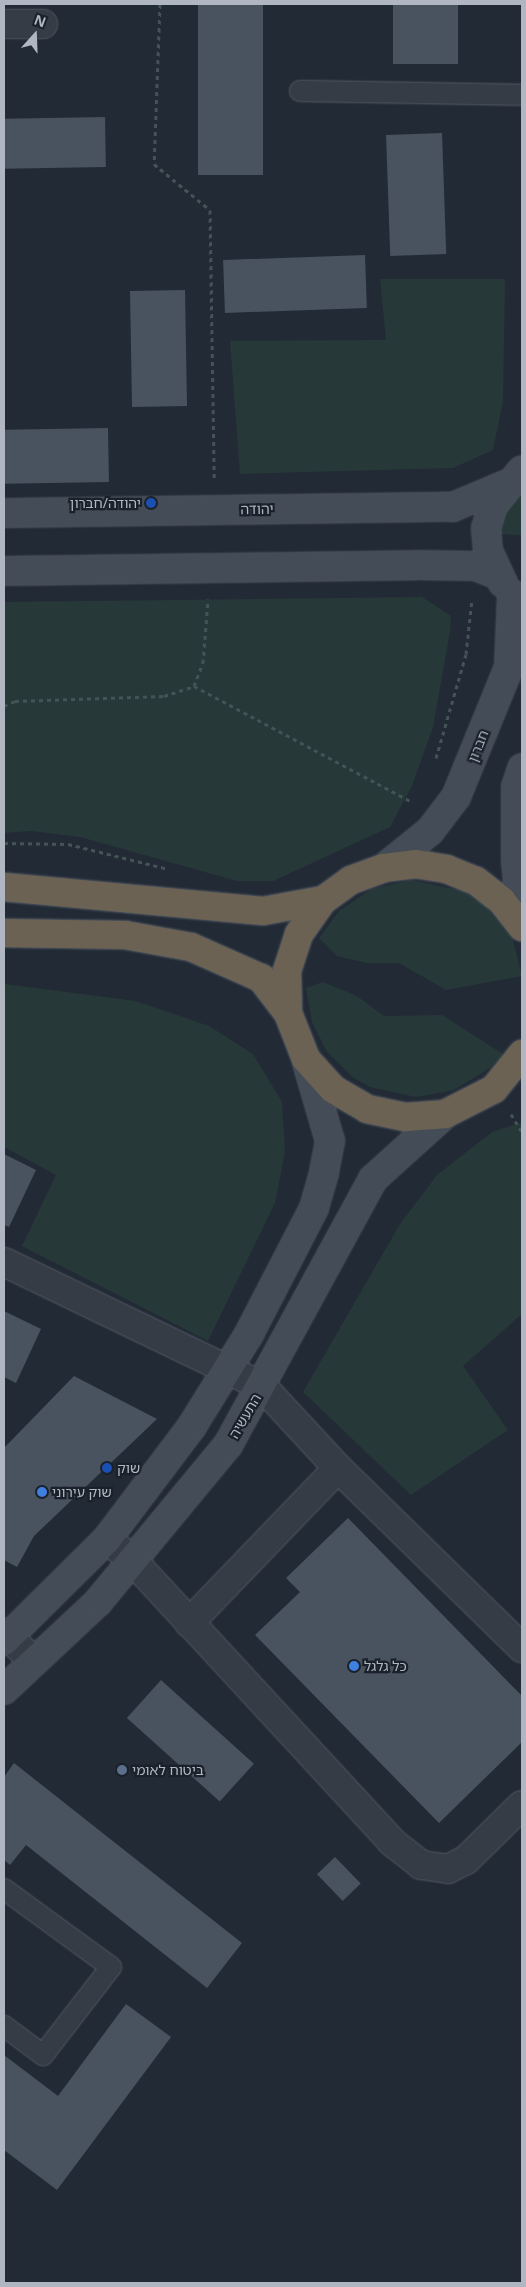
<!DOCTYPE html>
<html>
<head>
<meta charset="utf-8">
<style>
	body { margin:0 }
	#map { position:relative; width:526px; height:2287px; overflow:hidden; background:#222a35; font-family:"Noto Sans","Noto Sans Hebrew",sans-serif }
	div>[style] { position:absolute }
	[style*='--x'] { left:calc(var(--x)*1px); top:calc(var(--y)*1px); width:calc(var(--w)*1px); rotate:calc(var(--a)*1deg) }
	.green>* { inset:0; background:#273838 }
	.building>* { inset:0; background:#49525f; transform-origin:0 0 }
	.path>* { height:3px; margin-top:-1.5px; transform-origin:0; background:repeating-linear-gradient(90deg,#445356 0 4px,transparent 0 8px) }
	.roads { filter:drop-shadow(0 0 1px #535a64) drop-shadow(0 0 1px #535a64) }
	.lane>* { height:20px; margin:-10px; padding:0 10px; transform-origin:10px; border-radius:10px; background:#363c46 }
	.street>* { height:28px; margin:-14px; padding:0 14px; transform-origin:14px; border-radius:14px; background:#363c46 }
	.secondary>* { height:28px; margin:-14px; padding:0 14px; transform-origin:14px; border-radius:14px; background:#444c58 }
	.highway>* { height:28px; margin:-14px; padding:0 14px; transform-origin:14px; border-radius:14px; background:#6b6253 }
	.dots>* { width:14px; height:14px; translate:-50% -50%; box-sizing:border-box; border:2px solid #1b212a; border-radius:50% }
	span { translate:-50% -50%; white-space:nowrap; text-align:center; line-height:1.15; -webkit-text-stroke:4.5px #1b212a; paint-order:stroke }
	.poi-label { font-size:14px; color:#b0b7c2 }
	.right { translate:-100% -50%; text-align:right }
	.left { translate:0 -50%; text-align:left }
	.street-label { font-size:14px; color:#b0b7c2 }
	.frame { position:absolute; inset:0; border:5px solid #b0b7c2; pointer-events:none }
	.north { position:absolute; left:10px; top:10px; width:50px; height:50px; -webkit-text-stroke:4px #1b212a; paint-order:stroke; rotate:20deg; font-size:14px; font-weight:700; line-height:20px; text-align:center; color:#b0b7c2 }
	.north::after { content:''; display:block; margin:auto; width:18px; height:22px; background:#b0b7c2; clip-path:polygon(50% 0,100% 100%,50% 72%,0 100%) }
</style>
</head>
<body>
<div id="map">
	<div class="green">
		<i style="clip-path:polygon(380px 279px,505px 279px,503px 401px,493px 450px,453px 468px,240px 474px,230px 341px,386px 340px)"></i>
		<i style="clip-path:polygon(522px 488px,522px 535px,498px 534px,503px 513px)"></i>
		<i style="clip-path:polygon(422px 597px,451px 616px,450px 632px,433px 727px,412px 786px,390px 827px,273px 881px,237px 881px,80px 837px,31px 831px,4px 833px,4px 602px)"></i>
		<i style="clip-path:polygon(411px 880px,463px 891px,485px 905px,513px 940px,522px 976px,446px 990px,399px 963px,366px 963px,337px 956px,319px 938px,339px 911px,371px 889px)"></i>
		<i style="clip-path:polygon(323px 982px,357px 996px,384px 1016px,442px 1015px,503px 1054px,490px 1068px,454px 1090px,416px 1097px,370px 1087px,354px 1078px,327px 1052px,312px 1022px,306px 988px)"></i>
		<i style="clip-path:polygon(4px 984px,136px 1001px,209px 1026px,253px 1054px,282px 1102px,285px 1152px,275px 1203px,208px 1341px,22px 1246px,56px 1175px,4px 1147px)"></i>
		<i style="clip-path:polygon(522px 1122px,522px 1314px,463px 1366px,508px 1430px,411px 1495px,303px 1392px,400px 1224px,437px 1175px,492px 1132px)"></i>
	</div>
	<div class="building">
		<i style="left:198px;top:4px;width:65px;height:171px"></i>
		<i style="left:393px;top:4px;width:65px;height:60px"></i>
		<i style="left:105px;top:117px;width:50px;height:101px;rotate:89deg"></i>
		<i style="left:442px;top:133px;width:121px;height:56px;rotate:88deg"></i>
		<i style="left:365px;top:255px;width:53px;height:142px;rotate:88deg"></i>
		<i style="left:185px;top:290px;width:116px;height:55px;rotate:89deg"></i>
		<i style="left:108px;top:428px;width:54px;height:104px;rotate:89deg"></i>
		<i style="clip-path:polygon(4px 1154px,36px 1170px,9px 1227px,4px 1225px)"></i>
		<i style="clip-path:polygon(4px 1311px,41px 1329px,16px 1383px,4px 1377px)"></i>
		<i style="clip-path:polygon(74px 1376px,157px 1419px,34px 1536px,17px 1567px,4px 1560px,4px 1448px)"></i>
		<i style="clip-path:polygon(348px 1518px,522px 1696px,522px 1742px,439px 1823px,255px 1635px,300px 1592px,286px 1578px)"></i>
		<i style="left:161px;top:1680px;width:125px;height:51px;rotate:42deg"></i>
		<i style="clip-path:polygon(14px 1763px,242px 1943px,207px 1988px,26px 1845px,10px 1865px,4px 1860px,4px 1777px)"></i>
		<i style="left:335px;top:1857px;width:37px;height:25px;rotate:46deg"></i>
		<i style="clip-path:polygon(126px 2004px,171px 2037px,57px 2190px,4px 2150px,4px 2055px,58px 2096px)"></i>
	</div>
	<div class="path">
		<i style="--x:160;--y:4;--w:160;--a:92.1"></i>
		<i style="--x:154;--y:164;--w:72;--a:39.4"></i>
		<i style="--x:210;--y:210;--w:269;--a:89.1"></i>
		<i style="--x:194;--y:686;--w:247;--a:28"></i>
		<i style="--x:4;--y:706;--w:12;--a:-24"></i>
		<i style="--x:15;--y:701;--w:149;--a:-1.9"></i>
		<i style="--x:164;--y:696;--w:32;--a:-18"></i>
		<i style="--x:194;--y:686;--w:25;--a:-69"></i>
		<i style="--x:203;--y:663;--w:64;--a:-85.5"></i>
		<i style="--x:436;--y:758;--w:108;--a:-73.9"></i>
		<i style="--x:466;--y:654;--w:55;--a:-83.8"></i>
		<i style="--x:4;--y:843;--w:64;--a:0.9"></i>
		<i style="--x:68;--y:844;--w:103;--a:14"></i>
		<i style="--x:511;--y:1114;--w:21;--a:59"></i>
	</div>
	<div class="roads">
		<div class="lane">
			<i style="--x:300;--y:91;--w:222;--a:1"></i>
			<i style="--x:4;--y:1889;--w:132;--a:36.1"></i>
			<i style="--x:111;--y:1967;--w:111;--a:127.7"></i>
			<i style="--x:43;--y:2055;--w:49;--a:-143.4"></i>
		</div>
		<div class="street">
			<i style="--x:4;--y:24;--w:39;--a:0"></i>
			<i style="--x:4;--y:1262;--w:286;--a:25.7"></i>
			<i style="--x:262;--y:1386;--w:112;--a:47.2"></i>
			<i style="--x:338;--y:1468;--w:257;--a:44.4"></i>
			<i style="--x:107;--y:1539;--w:35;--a:40"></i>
			<i style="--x:134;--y:1562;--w:381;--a:47.3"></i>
			<i style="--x:392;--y:1842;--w:37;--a:38"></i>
			<i style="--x:421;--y:1865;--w:27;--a:8"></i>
			<i style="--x:448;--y:1869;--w:20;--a:-27"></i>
			<i style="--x:466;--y:1860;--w:78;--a:-44.5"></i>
			<i style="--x:189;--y:1623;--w:215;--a:-46.1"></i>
			<i style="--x:4;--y:1633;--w:41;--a:43"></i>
		</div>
		<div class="secondary">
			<i style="--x:4;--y:513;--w:449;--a:-0.8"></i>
			<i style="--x:453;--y:507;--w:56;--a:-22.9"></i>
			<i style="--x:4;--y:571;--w:412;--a:-0.8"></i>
			<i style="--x:416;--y:565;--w:59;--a:1"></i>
			<i style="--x:475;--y:566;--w:22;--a:21"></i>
			<i style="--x:503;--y:583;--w:35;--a:-115"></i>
			<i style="--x:488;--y:551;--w:23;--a:-95"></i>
			<i style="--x:486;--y:528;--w:24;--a:-73"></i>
			<i style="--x:493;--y:505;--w:45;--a:-50.4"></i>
			<i style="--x:384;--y:868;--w:59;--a:-38.8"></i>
			<i style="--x:430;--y:831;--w:43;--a:-52.6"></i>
			<i style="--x:456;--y:797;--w:140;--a:-67.8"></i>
			<i style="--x:509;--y:667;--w:73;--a:-87.6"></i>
			<i style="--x:522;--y:925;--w:65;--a:-95.3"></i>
			<i style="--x:516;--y:860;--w:73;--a:-90"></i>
			<i style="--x:516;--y:787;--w:20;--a:-72"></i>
			<i style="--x:4;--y:1641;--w:145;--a:-44.7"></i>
			<i style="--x:107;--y:1539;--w:141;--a:-53"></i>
			<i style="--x:192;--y:1426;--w:108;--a:-58.2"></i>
			<i style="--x:249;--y:1334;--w:142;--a:-62.7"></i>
			<i style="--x:314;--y:1208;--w:37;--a:-74"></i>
			<i style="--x:324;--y:1172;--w:32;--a:-79"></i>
			<i style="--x:330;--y:1141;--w:85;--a:-106.3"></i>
			<i style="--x:4;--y:1690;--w:129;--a:-43.1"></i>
			<i style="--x:98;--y:1602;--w:204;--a:-50.4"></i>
			<i style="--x:228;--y:1445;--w:303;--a:-61.4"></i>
			<i style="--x:373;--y:1179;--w:97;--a:-42.1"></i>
		</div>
		<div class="highway">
			<i style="--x:4;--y:887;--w:260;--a:5.3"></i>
			<i style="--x:263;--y:911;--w:61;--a:-10.4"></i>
			<i style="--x:522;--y:927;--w:33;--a:-128"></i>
			<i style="--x:502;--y:901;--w:33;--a:-142"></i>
			<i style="--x:476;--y:881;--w:31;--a:-158"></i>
			<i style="--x:447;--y:869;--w:31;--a:-171"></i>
			<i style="--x:416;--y:864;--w:32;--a:173"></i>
			<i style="--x:384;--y:868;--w:35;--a:160"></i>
			<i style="--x:351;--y:880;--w:34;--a:144"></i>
			<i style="--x:323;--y:900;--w:42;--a:125.2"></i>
			<i style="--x:299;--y:934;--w:40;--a:108"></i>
			<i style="--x:287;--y:972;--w:41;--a:88.6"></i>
			<i style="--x:288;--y:1013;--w:49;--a:68.6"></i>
			<i style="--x:306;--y:1059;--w:40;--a:48"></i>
			<i style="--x:333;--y:1089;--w:39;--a:30"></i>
			<i style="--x:367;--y:1109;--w:40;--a:12"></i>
			<i style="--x:406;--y:1117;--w:39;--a:-4"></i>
			<i style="--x:445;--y:1114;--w:55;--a:-27"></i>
			<i style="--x:494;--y:1089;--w:45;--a:-51.3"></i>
			<i style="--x:4;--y:933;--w:121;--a:0.9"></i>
			<i style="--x:125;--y:935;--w:67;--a:10.3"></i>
			<i style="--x:191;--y:947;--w:77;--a:23.9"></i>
			<i style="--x:261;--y:978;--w:44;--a:52.4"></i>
		</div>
	</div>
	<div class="dots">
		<i style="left:151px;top:503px;background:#1a4fb4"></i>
		<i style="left:107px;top:1468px;background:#1a4fb4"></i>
		<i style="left:42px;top:1492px;background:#3f7fe0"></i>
		<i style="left:354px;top:1666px;background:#3f7fe0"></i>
		<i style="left:122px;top:1770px;background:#5c6f8a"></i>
	</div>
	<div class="poi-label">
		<span class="right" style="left:141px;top:503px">יהודה/חברון</span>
		<span class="left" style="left:117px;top:1468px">שוק</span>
		<span class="left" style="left:52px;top:1492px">שוק עירוני</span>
		<span class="left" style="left:364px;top:1666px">כל גלגל</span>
		<span class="left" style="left:132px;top:1770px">ביטוח לאומי</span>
	</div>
	<div class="street-label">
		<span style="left:257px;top:509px;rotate:-1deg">יהודה</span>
		<span style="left:478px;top:746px;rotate:-68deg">חברון</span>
		<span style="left:245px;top:1416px;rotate:-60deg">התעשיה</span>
	</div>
	<div class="frame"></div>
	<div class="north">N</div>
</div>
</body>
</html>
